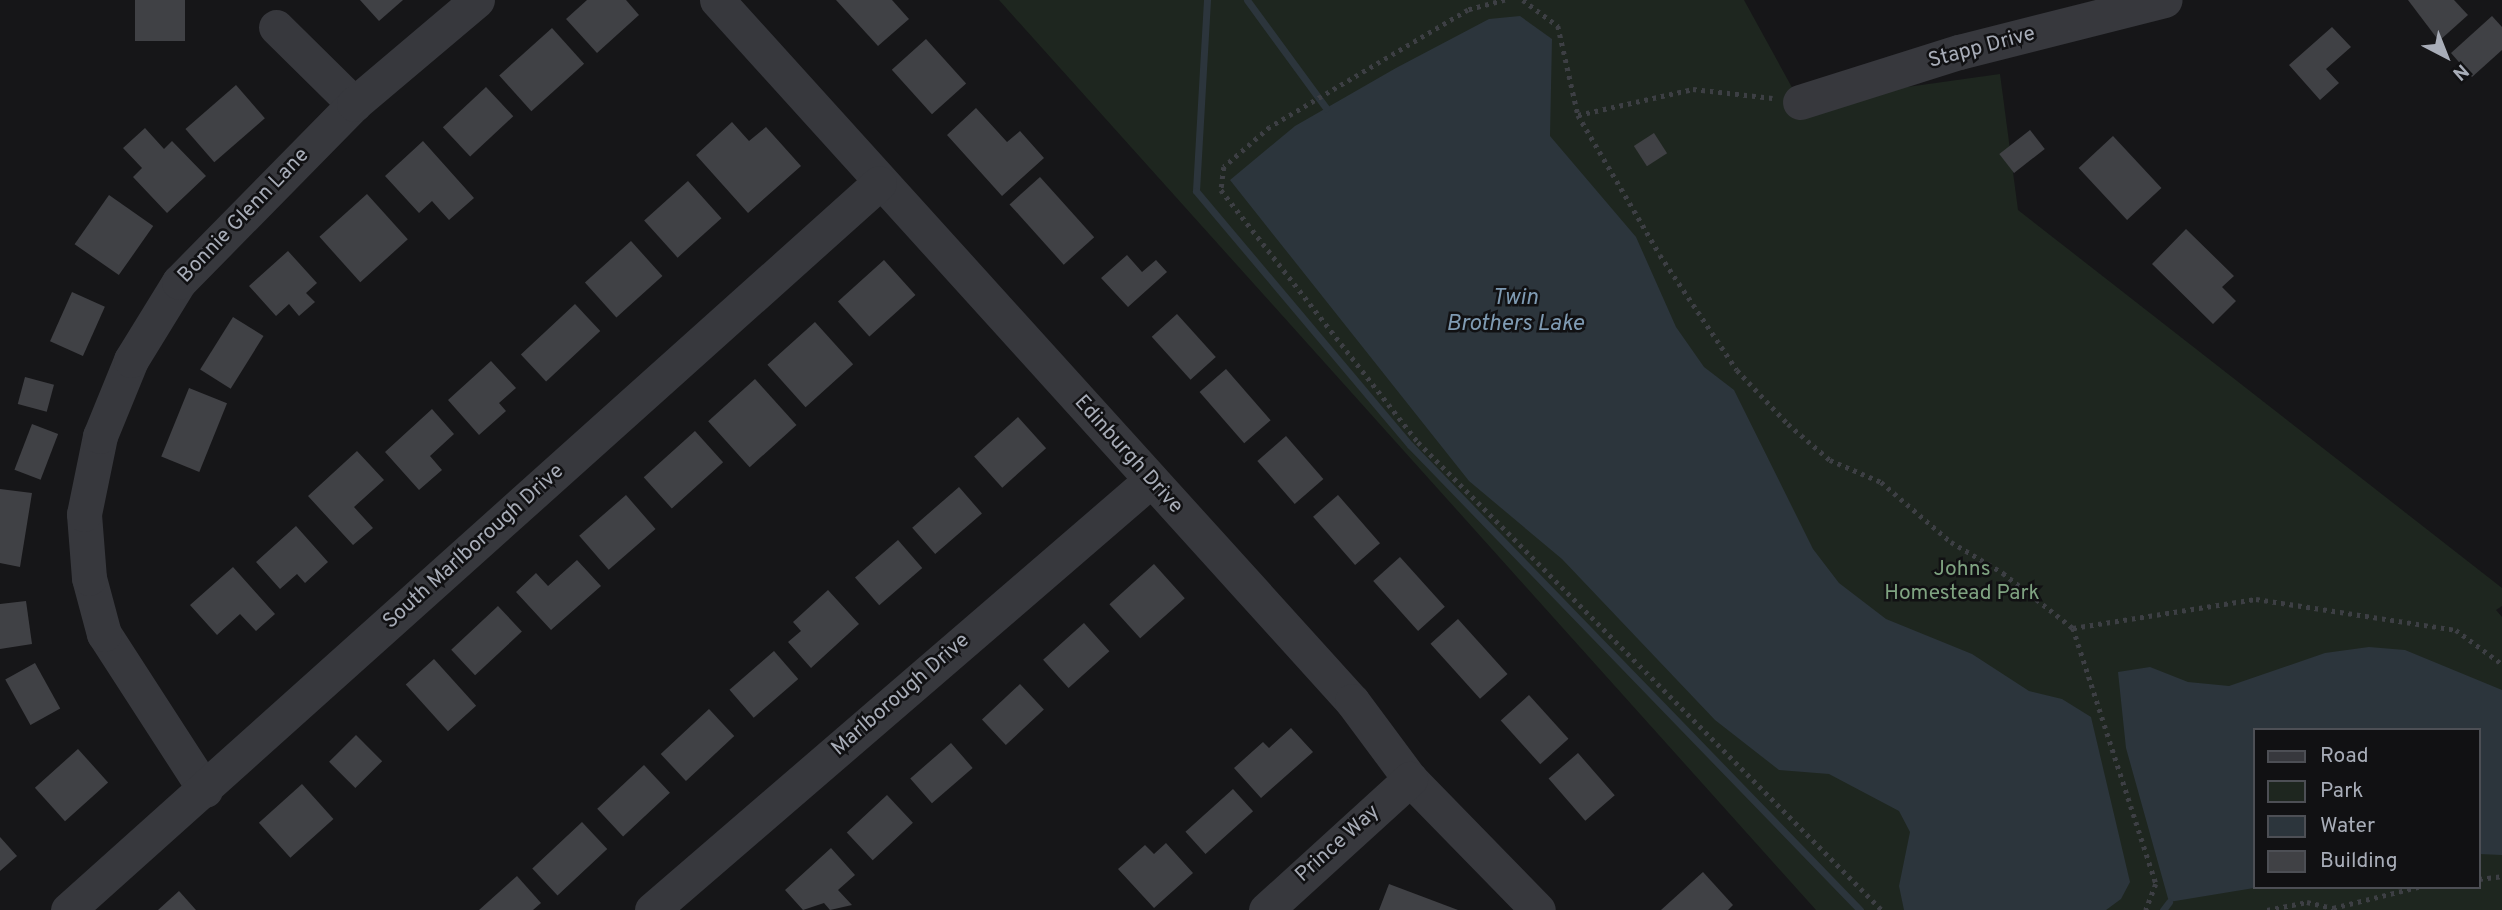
<!DOCTYPE html>
<html>
<head>
<meta charset="utf-8">
<style>
	body { margin:0 }
	#map { position:relative; width:2502px; height:910px; overflow:hidden; background:#161618; font-family:Overpass,sans-serif }
	div>[style] { position:absolute }
	[style*='--x'] { left:calc(var(--x)*1px); top:calc(var(--y)*1px); width:calc(var(--w)*1px); rotate:calc(var(--a)*1deg) }
	.green>* { inset:0; background:#1e261f }
	.water>* { inset:0; background:#2c353c }
	.stream>* { height:7px; margin:-3.5px; padding:0 3.5px; transform-origin:3.5px; border-radius:3.5px; background:#2c353c }
	.building>* { inset:0; background:#404145; transform-origin:0 0 }
	.path>* { height:4.5px; margin-top:-2.25px; transform-origin:0; background:repeating-linear-gradient(90deg,#3d3f44 0 3.5px,transparent 0 8.5px) }
	.minor>* { height:35px; margin:-17.5px; padding:0 17.5px; transform-origin:17.5px; border-radius:17.5px; background:#37383d }
	span { translate:-50% -50%; white-space:nowrap; text-align:center; line-height:1.15; -webkit-text-stroke:5px #111113; paint-order:stroke }
	.street-label { font-size:21px; color:#a8adb8 }
	.park-label { font-size:21px; color:#7fa381 }
	.water-label { font-size:23px; color:#7f9bb3; font-style:italic }
	.legend { position:absolute; left:2253px; top:728px; width:228px; height:161px; box-sizing:border-box; background:#111113; border:2px solid #4d4f55; margin:0; padding:9px 12px; list-style:none; font-size:21px; color:#a8adb8 }
	.legend li { display:flex; align-items:center; gap:14px; height:35px }
	.legend b { width:35px; border:2px solid #4d4f55 }
	.north { position:absolute; left:2411px; top:21px; width:70px; height:70px; -webkit-text-stroke:5px #111113; paint-order:stroke; rotate:138deg; font-size:19px; font-weight:700; line-height:28px; text-align:center; color:#a8adb8 }
	.north::after { content:''; display:block; margin:auto; width:24px; height:32px; background:#a8adb8; clip-path:polygon(50% 0,100% 100%,50% 72%,0 100%) }
</style>
</head>
<body>
<div id="map">
	<div class="green">
		<i style="clip-path:polygon(evenodd,999px 0,1744px 0,1800px 102px,2000px 74px,2018px 210px,2502px 588px,2502px 606px,2496px 610px,2502px 617px,2502px 910px,1816px 910px,999px 0,2255px 730px,2479px 730px,2479px 887px,2255px 887px,2255px 730px)"></i>
	</div>
	<div class="water">
		<i style="clip-path:polygon(1520px 16px,1552px 39px,1550px 136px,1636px 237px,1676px 327px,1704px 367px,1734px 390px,1813px 549px,1839px 583px,1886px 619px,1972px 654px,2029px 691px,2062px 699px,2091px 717px,2130px 882px,2121px 899px,2106px 910px,1904px 910px,1899px 886px,1910px 832px,1899px 811px,1829px 774px,1779px 770px,1715px 720px,1562px 559px,1469px 481px,1230px 180px,1295px 126px,1396px 68px,1489px 19px)"></i>
		<i style="clip-path:polygon(2369px 647px,2405px 650px,2502px 690px,2502px 855px,2479px 854px,2479px 730px,2255px 730px,2255px 887px,2334px 887px,2254px 888px,2169px 902px,2126px 748px,2118px 672px,2150px 667px,2188px 682px,2229px 686px,2325px 653px)"></i>
	</div>
	<div class="stream">
		<i style="--x:1207;--y:0;--w:191;--a:93.3"></i>
		<i style="--x:1196;--y:191;--w:332;--a:49.9"></i>
		<i style="--x:1410;--y:445;--w:647;--a:45.94"></i>
		<i style="--x:1247;--y:0;--w:134;--a:53.8"></i>
		<i style="--x:2163;--y:910;--w:10;--a:-53"></i>
	</div>
	<div class="building">
		<i style="left:135px;top:0;width:50px;height:41px"></i>
		<i style="clip-path:polygon(360px 0,403px 0,379px 21px)"></i>
		<i style="clip-path:polygon(587px 0,626px 0,639px 15px,597px 53px,566px 19px)"></i>
		<i style="clip-path:polygon(836px 0,892px 0,909px 19px,878px 46px)"></i>
		<i style="clip-path:polygon(2408px 0,2454px 0,2468px 15px,2439px 41px)"></i>
		<i style="clip-path:polygon(2492px 16px,2502px 27px,2502px 50px,2472px 77px,2451px 53px)"></i>
		<i style="clip-path:polygon(2332px 27px,2351px 47px,2326px 69px,2339px 83px,2320px 100px,2289px 65px)"></i>
		<i style="left:552px;top:28px;width:48px;height:71px;rotate:48deg"></i>
		<i style="left:926px;top:39px;width:60px;height:46px;rotate:48deg"></i>
		<i style="left:236px;top:85px;width:44px;height:67px;rotate:49deg"></i>
		<i style="left:486px;top:87px;width:40px;height:59px;rotate:47deg"></i>
		<i style="clip-path:polygon(976px 108px,1007px 142px,1020px 131px,1044px 158px,1002px 196px,947px 135px)"></i>
		<i style="clip-path:polygon(732px 122px,749px 141px,766px 127px,801px 166px,748px 213px,696px 155px)"></i>
		<i style="clip-path:polygon(145px 128px,164px 149px,172px 141px,206px 176px,167px 213px,133px 177px,142px 168px,123px 148px)"></i>
		<i style="left:2030px;top:130px;width:24px;height:39px;rotate:52deg"></i>
		<i style="left:1654px;top:133px;width:24px;height:24px;rotate:57deg"></i>
		<i style="left:2113px;top:136px;width:71px;height:47px;rotate:47deg"></i>
		<i style="clip-path:polygon(423px 141px,474px 198px,449px 220px,432px 201px,419px 213px,385px 176px)"></i>
		<i style="left:1040px;top:177px;width:81px;height:41px;rotate:48deg"></i>
		<i style="left:688px;top:181px;width:50px;height:59px;rotate:48deg"></i>
		<i style="left:367px;top:194px;width:61px;height:64px;rotate:48deg"></i>
		<i style="left:109px;top:195px;width:54px;height:60px;rotate:35deg"></i>
		<i style="clip-path:polygon(2186px 229px,2234px 276px,2222px 287px,2236px 301px,2213px 324px,2152px 264px)"></i>
		<i style="left:631px;top:241px;width:47px;height:62px;rotate:48deg"></i>
		<i style="clip-path:polygon(288px 251px,317px 283px,306px 293px,315px 302px,299px 316px,289px 304px,276px 316px,249px 286px)"></i>
		<i style="clip-path:polygon(1127px 255px,1142px 272px,1156px 260px,1167px 272px,1128px 307px,1101px 278px)"></i>
		<i style="left:884px;top:260px;width:47px;height:62px;rotate:48deg"></i>
		<i style="left:72px;top:292px;width:36px;height:54px;rotate:24deg"></i>
		<i style="left:575px;top:304px;width:37px;height:74px;rotate:47deg"></i>
		<i style="left:1177px;top:314px;width:58px;height:34px;rotate:48deg"></i>
		<i style="left:233px;top:317px;width:36px;height:62px;rotate:32deg"></i>
		<i style="left:815px;top:322px;width:57px;height:64px;rotate:48deg"></i>
		<i style="clip-path:polygon(491px 361px,516px 388px,499px 403px,506px 411px,479px 435px,448px 400px)"></i>
		<i style="left:1226px;top:369px;width:68px;height:35px;rotate:49deg"></i>
		<i style="left:25px;top:377px;width:30px;height:28px;rotate:15deg"></i>
		<i style="left:755px;top:379px;width:62px;height:63px;rotate:48deg"></i>
		<i style="left:189px;top:388px;width:41px;height:74px;rotate:22deg"></i>
		<i style="clip-path:polygon(432px 409px,454px 434px,430px 456px,442px 470px,419px 490px,385px 452px)"></i>
		<i style="left:1018px;top:417px;width:42px;height:59px;rotate:48deg"></i>
		<i style="left:32px;top:424px;width:28px;height:49px;rotate:21deg"></i>
		<i style="left:695px;top:431px;width:42px;height:69px;rotate:48deg"></i>
		<i style="left:1286px;top:436px;width:57px;height:38px;rotate:49deg"></i>
		<i style="clip-path:polygon(357px 451px,384px 480px,354px 507px,373px 528px,353px 545px,308px 496px)"></i>
		<i style="left:959px;top:487px;width:35px;height:62px;rotate:49deg"></i>
		<i style="clip-path:polygon(0 489px,32px 493px,20px 567px,0 563px)"></i>
		<i style="left:626px;top:495px;width:45px;height:62px;rotate:49deg"></i>
		<i style="left:1338px;top:495px;width:64px;height:33px;rotate:49deg"></i>
		<i style="clip-path:polygon(296px 526px,328px 562px,305px 583px,297px 574px,280px 589px,256px 562px)"></i>
		<i style="left:898px;top:540px;width:37px;height:57px;rotate:49deg"></i>
		<i style="left:1400px;top:557px;width:67px;height:36px;rotate:48deg"></i>
		<i style="clip-path:polygon(577px 560px,601px 586px,551px 630px,516px 592px,536px 573px,548px 586px)"></i>
		<i style="left:1154px;top:564px;width:46px;height:60px;rotate:48deg"></i>
		<i style="clip-path:polygon(233px 567px,275px 614px,256px 631px,240px 614px,217px 635px,190px 605px)"></i>
		<i style="clip-path:polygon(828px 590px,859px 624px,811px 668px,788px 642px,801px 631px,793px 622px)"></i>
		<i style="clip-path:polygon(26px 601px,32px 644px,0 649px,0 604px)"></i>
		<i style="left:498px;top:606px;width:35px;height:64px;rotate:47deg"></i>
		<i style="left:1458px;top:619px;width:74px;height:37px;rotate:48deg"></i>
		<i style="left:1084px;top:623px;width:38px;height:55px;rotate:48deg"></i>
		<i style="left:774px;top:651px;width:37px;height:59px;rotate:49deg"></i>
		<i style="left:434px;top:659px;width:63px;height:38px;rotate:48deg"></i>
		<i style="left:35px;top:663px;width:52px;height:34px;rotate:61deg"></i>
		<i style="left:1020px;top:684px;width:35px;height:52px;rotate:47deg"></i>
		<i style="left:1529px;top:695px;width:59px;height:38px;rotate:48deg"></i>
		<i style="left:709px;top:709px;width:37px;height:66px;rotate:47deg"></i>
		<i style="clip-path:polygon(1291px 728px,1313px 752px,1261px 798px,1234px 768px,1263px 742px,1269px 748px)"></i>
		<i style="left:356px;top:735px;width:37px;height:38px;rotate:45deg"></i>
		<i style="left:951px;top:743px;width:33px;height:54px;rotate:49deg"></i>
		<i style="left:78px;top:749px;width:45px;height:58px;rotate:48deg"></i>
		<i style="left:1578px;top:753px;width:56px;height:39px;rotate:49deg"></i>
		<i style="left:644px;top:765px;width:38px;height:64px;rotate:47deg"></i>
		<i style="left:302px;top:784px;width:47px;height:58px;rotate:48deg"></i>
		<i style="left:1233px;top:789px;width:30px;height:64px;rotate:48deg"></i>
		<i style="left:887px;top:795px;width:38px;height:55px;rotate:47deg"></i>
		<i style="left:582px;top:822px;width:37px;height:68px;rotate:47deg"></i>
		<i style="clip-path:polygon(0 837px,17px 856px,0 871px)"></i>
		<i style="clip-path:polygon(1166px 843px,1193px 873px,1154px 908px,1118px 869px,1145px 845px,1154px 854px)"></i>
		<i style="clip-path:polygon(831px 848px,855px 875px,838px 890px,852px 905px,830px 910px,824px 903px,803px 910px,785px 890px)"></i>
		<i style="clip-path:polygon(1703px 872px,1733px 905px,1728px 910px,1661px 910px)"></i>
		<i style="clip-path:polygon(517px 876px,541px 903px,533px 910px,479px 910px)"></i>
		<i style="clip-path:polygon(1389px 884px,1458px 910px,1379px 910px)"></i>
		<i style="clip-path:polygon(179px 891px,196px 910px,158px 910px)"></i>
	</div>
	<div class="path">
		<i style="--x:1505;--y:0;--w:38;--a:165"></i>
		<i style="--x:1468;--y:10;--w:230;--a:149.4"></i>
		<i style="--x:1270;--y:127;--w:61;--a:139"></i>
		<i style="--x:1224;--y:167;--w:23;--a:97"></i>
		<i style="--x:1221;--y:190;--w:320;--a:52"></i>
		<i style="--x:1418;--y:442;--w:659;--a:45.25"></i>
		<i style="--x:1523;--y:0;--w:44;--a:36.6"></i>
		<i style="--x:1558;--y:26;--w:91;--a:77.3"></i>
		<i style="--x:1578;--y:115;--w:118;--a:-12.7"></i>
		<i style="--x:1693;--y:89;--w:80;--a:6.5"></i>
		<i style="--x:1578;--y:115;--w:162;--a:59.6"></i>
		<i style="--x:1660;--y:255;--w:138;--a:56.2"></i>
		<i style="--x:1737;--y:370;--w:74;--a:46.6"></i>
		<i style="--x:1788;--y:424;--w:55;--a:40.6"></i>
		<i style="--x:1830;--y:460;--w:56;--a:23.3"></i>
		<i style="--x:1881;--y:482;--w:92;--a:40.6"></i>
		<i style="--x:1951;--y:542;--w:61;--a:30.8"></i>
		<i style="--x:2003;--y:573;--w:89;--a:38.2"></i>
		<i style="--x:2073;--y:628;--w:269;--a:72"></i>
		<i style="--x:2156;--y:884;--w:28;--a:111"></i>
		<i style="--x:2073;--y:628;--w:185;--a:-9"></i>
		<i style="--x:2256;--y:599;--w:202;--a:8.8"></i>
		<i style="--x:2456;--y:630;--w:57;--a:36.5"></i>
		<i style="--x:2479;--y:879;--w:23;--a:-7"></i>
		<i style="--x:2267;--y:910;--w:41;--a:-11.3"></i>
		<i style="--x:2307;--y:902;--w:27;--a:13"></i>
		<i style="--x:2333;--y:908;--w:88;--a:-13.9"></i>
	</div>
	<div class="minor">
		<i style="--x:717;--y:0;--w:946;--a:47.83"></i>
		<i style="--x:1352;--y:701;--w:97;--a:53.4"></i>
		<i style="--x:1410;--y:779;--w:183;--a:45.7"></i>
		<i style="--x:276;--y:27;--w:110;--a:44.6"></i>
		<i style="--x:1800;--y:102;--w:167;--a:-17.5"></i>
		<i style="--x:1959;--y:52;--w:212;--a:-14.2"></i>
		<i style="--x:205;--y:790;--w:186;--a:-122.9"></i>
		<i style="--x:104;--y:634;--w:58;--a:-105"></i>
		<i style="--x:89;--y:578;--w:64;--a:-94.5"></i>
		<i style="--x:84;--y:514;--w:80;--a:-78.4"></i>
		<i style="--x:100;--y:436;--w:82;--a:-67.8"></i>
		<i style="--x:131;--y:360;--w:92;--a:-58.4"></i>
		<i style="--x:179;--y:282;--w:250;--a:-45.5"></i>
		<i style="--x:354;--y:104;--w:161;--a:-40.2"></i>
		<i style="--x:68;--y:910;--w:1089;--a:-41.87"></i>
		<i style="--x:652;--y:910;--w:659;--a:-40.75"></i>
		<i style="--x:1266;--y:910;--w:195;--a:-42.3"></i>
	</div>
	<div class="street-label">
		<span style="left:1982px;top:48px;rotate:-15deg">Stapp Drive</span>
		<span style="left:244px;top:216px;rotate:-46deg">Bonnie Glenn Lane</span>
		<span style="left:1128px;top:455px;rotate:48deg">Edinburgh Drive</span>
		<span style="left:474px;top:547px;rotate:-42deg">South Marlborough Drive</span>
		<span style="left:901px;top:695px;rotate:-41deg">Marlborough Drive</span>
		<span style="left:1338px;top:844px;rotate:-42deg">Prince Way</span>
	</div>
	<div class="park-label">
		<span style="left:1962px;top:582px">Johns<br>Homestead Park</span>
	</div>
	<div class="water-label">
		<span style="left:1515px;top:312px">Twin<br>Brothers Lake</span>
	</div>
	<ul class="legend">
	<li><b style="height:9px;background:#37383d"></b>Road</li>
	<li><b style="height:19px;background:#1e261f"></b>Park</li>
	<li><b style="height:19px;background:#2c353c"></b>Water</li>
	<li><b style="height:19px;background:#404145"></b>Building</li>
	</ul>
	<div class="north">N</div>
</div>
</body>
</html>
